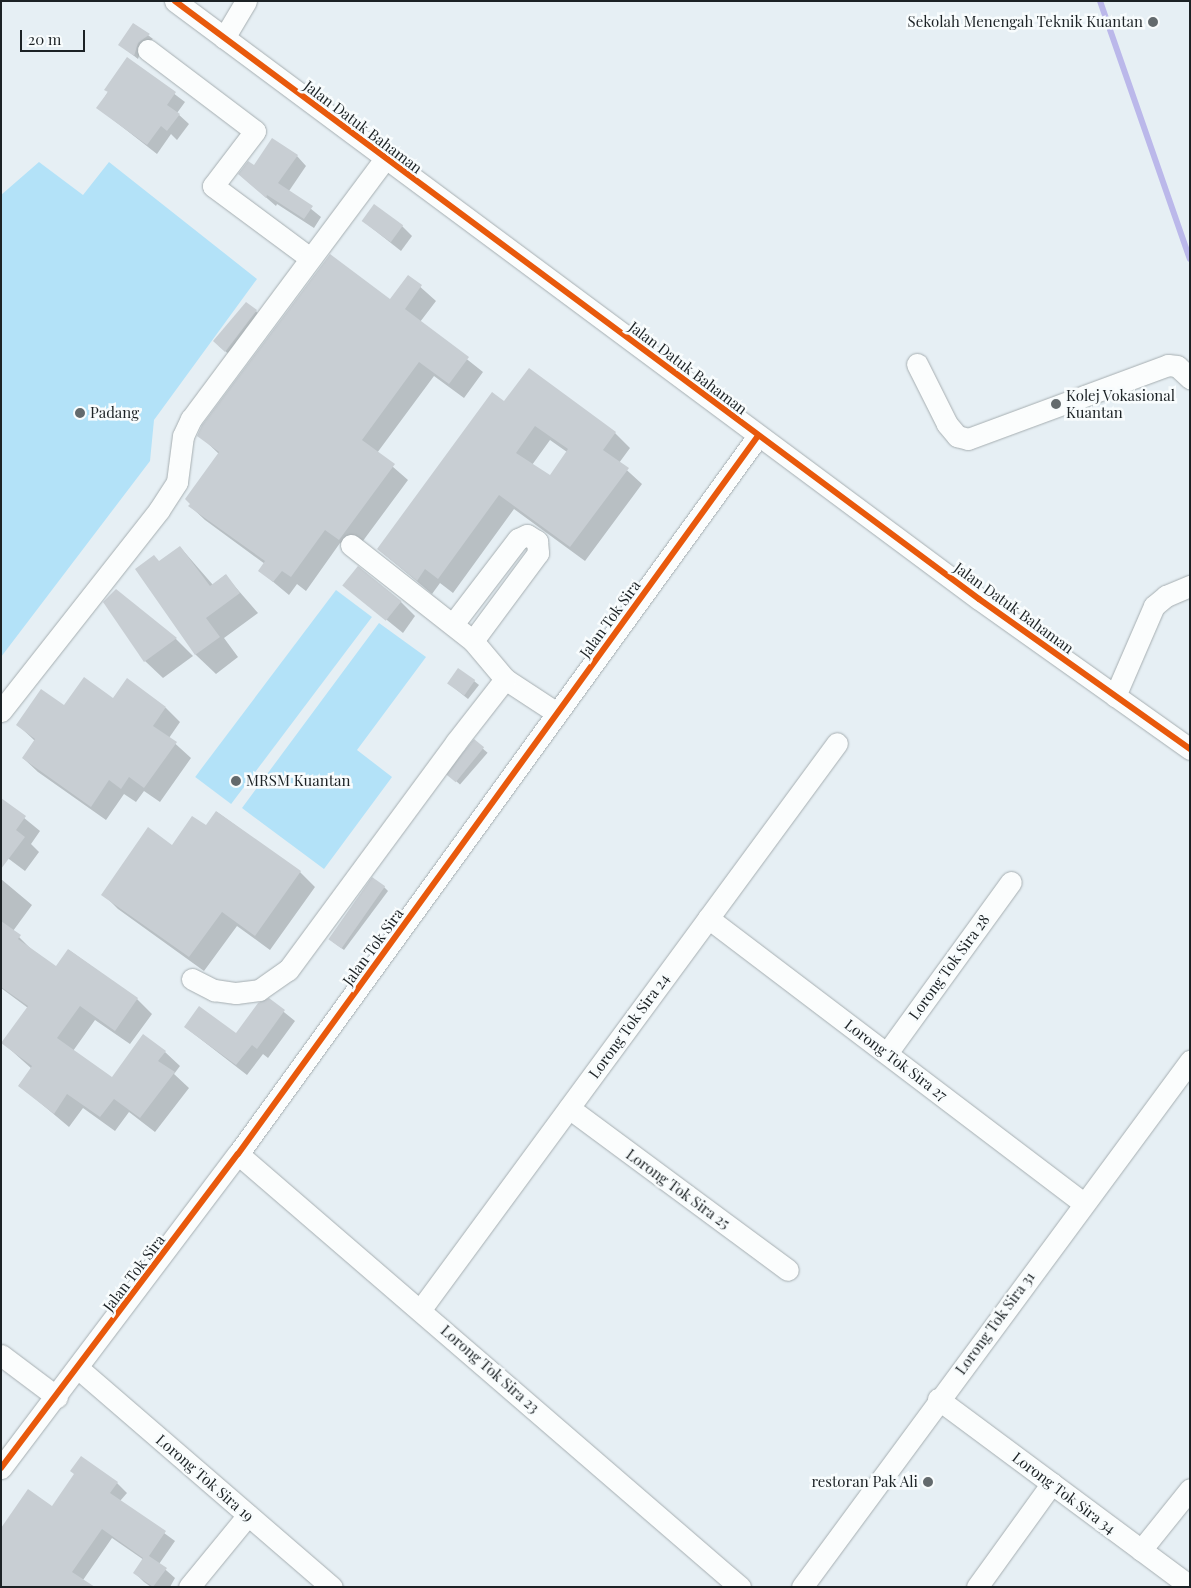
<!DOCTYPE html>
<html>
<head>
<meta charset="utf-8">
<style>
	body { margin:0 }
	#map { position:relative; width:1191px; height:1588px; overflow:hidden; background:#e6eff4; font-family:"Playfair Display",serif }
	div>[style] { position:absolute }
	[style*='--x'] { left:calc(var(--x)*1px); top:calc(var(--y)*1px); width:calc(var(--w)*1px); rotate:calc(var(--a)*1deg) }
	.green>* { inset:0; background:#b3e2f8; transform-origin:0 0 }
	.shadow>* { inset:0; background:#0003; transform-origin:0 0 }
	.stream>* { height:6px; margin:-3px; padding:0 3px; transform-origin:3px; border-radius:3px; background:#bbb8ea }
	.building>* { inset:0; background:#c8ced3; transform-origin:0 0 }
	.roads { filter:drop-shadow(0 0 1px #a6aeb1) drop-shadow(0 0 1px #a6aeb1) }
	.minor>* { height:21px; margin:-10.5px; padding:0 10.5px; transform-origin:10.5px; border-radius:10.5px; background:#fbfdfd }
	.cycleway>* { height:6px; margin:-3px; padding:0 3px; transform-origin:3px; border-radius:3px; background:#e8590c }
	.dots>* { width:14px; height:14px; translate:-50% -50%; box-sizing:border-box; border:2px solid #f8fcfd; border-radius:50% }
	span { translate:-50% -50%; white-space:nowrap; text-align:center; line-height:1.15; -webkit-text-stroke:5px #f8fcfd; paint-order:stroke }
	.poi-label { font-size:15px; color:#1c2225 }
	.right { translate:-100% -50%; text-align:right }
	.left { translate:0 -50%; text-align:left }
	.street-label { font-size:15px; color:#1c2225 }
	.frame { position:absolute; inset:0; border:2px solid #1c2225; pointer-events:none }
	.scale { position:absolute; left:20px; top:30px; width:65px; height:22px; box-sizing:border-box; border:2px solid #1c2225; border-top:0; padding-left:6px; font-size:15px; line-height:18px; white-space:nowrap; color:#1c2225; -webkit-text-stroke:4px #f8fcfd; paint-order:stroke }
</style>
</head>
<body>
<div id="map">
	<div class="green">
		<i style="clip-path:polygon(39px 162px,83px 195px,109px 162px,257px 279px,154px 420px,150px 461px,1px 657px,1px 195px)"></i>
		<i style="left:336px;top:590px;width:45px;height:234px;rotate:37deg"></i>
		<i style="clip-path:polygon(379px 623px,426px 657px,357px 750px,392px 777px,324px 869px,242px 808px)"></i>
	</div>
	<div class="shadow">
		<i style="clip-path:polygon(134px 24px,153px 39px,142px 47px,138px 59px,120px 45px)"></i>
		<i style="clip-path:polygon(128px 59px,185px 102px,177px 113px,189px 124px,177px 140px,171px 134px,157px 154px,98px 108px)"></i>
		<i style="clip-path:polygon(297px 156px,306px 166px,289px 191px,321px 217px,314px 228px,277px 204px,276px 206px,239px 174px,254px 167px)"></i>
		<i style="clip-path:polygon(363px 221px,402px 226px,412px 236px,401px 251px)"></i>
		<i style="clip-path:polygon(408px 276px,436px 301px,420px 322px,483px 372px,464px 398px,434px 376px,377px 453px,408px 480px,354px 553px,340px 543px,306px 591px,297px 584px,289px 595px,260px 571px,265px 564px,205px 520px,190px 506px,219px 454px,199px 435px,390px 300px)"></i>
		<i style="clip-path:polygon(256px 311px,260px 316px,230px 355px,219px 346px)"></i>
		<i style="clip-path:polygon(evenodd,505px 403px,615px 433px,630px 448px,619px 463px,642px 484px,585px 561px,514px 509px,453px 593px,440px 583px,432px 594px,378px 549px,505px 403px,550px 440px,567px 452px,550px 477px,532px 465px,550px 440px)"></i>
		<i style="clip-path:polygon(180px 547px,213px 585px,225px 575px,258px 613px,224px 638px,238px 657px,216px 674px,196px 655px,137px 569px,160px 562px)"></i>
		<i style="clip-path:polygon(345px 586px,401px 602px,415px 616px,403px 633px)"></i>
		<i style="clip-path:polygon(116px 591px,176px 639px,193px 656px,163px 678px,145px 661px)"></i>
		<i style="clip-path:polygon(474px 681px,479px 685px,468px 699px,453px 687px)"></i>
		<i style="clip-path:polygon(113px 699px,166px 708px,180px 722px,169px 738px,191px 758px,160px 802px,144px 791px,136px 802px,124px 794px,106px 820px,38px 772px,23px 758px,35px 741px,18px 725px,64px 707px)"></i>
		<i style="left:474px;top:741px;width:18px;height:42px;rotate:41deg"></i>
		<i style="clip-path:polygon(1px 799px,40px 831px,31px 844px,39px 852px,25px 871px,1px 853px)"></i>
		<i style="clip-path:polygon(217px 812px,300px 872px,315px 887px,270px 950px,237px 926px,204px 971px,118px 909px,103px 894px,206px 827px)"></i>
		<i style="clip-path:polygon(1px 879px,32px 905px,13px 931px,34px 952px,56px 967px,69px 950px,137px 999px,152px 1014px,130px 1044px,95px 1020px,73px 1051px,112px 1079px,165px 1052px,180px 1066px,174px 1074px,189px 1088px,155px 1132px,129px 1112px,115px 1131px,83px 1108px,69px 1127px,19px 1085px,32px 1069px,3px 1043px,28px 1008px,1px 988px)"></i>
		<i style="clip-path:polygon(384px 887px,388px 891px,344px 950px,333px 942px)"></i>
		<i style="clip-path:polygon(269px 1000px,295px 1021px,268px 1058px,263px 1054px,247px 1075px,185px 1027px,237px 1035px)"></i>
		<i style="clip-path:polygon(117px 1483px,127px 1493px,120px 1501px,175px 1541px,159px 1564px,175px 1578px,170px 1587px,151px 1587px,144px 1582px,135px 1573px,144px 1560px,112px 1538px,83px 1580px,1px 1587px,52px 1508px)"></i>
	</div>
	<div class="stream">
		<i style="--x:1100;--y:1;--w:273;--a:70.8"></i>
	</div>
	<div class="building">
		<i style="clip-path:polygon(133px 23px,150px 34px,138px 43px,134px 56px,118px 45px)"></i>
		<i style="clip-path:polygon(127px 57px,176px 92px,167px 105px,180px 114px,167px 131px,161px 126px,147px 145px,96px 108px,108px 92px,104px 90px)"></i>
		<i style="clip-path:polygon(272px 138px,298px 155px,278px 183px,313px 206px,304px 219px,267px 195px,266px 198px,238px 174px,248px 161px,254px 165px)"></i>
		<i style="left:374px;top:204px;width:36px;height:21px;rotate:36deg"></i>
		<i style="clip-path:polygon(330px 254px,390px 299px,408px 275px,422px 285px,405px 309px,469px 357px,449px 384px,419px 362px,362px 440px,395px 464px,339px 540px,325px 530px,291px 577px,282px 571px,273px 582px,258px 571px,265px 561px,188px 506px,190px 504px,185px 499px,219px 452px,197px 436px,202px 425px)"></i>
		<i style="clip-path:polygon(246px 302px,257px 310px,225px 352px,213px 341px)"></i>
		<i style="clip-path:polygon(evenodd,529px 368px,616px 432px,603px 450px,629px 468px,570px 547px,499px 495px,438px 579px,425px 569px,417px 581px,377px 549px,492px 392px,504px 401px,529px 368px,535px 426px,568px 449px,550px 475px,516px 453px,535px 426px)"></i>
		<i style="clip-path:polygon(180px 546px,210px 586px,226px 574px,240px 593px,206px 618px,220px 637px,195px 655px,135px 569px,154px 555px,159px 561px)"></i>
		<i style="left:358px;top:566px;width:56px;height:25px;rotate:39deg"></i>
		<i style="clip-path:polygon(116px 589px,177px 638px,144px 662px,103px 602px)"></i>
		<i style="left:458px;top:668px;width:21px;height:19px;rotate:35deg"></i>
		<i style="clip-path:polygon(84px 677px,113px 698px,127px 678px,166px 707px,153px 726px,177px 742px,144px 788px,129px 777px,121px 789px,109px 780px,91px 807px,22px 758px,35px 739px,16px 725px,41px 689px,64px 705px)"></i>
		<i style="left:474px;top:739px;width:13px;height:45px;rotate:39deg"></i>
		<i style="clip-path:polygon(1px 798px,26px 816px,16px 830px,25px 837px,1px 869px)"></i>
		<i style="clip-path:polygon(216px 811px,301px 871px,255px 936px,222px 912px,189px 957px,101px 895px,148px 827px,172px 845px,192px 816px,206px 825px)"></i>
		<i style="left:372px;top:877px;width:16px;height:76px;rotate:35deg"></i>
		<i style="clip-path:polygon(1px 921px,21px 935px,18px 939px,56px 966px,68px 949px,138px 998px,115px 1031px,80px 1006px,57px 1038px,112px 1077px,143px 1034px,166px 1051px,158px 1061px,175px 1072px,140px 1118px,114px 1099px,100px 1117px,67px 1094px,54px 1114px,18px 1086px,32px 1066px,1px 1043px,28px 1006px,1px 987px)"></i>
		<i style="clip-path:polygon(269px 998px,285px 1010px,257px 1049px,252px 1045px,236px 1065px,184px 1027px,199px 1006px,236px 1033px,258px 1003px)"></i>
		<i style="clip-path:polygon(81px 1456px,118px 1482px,110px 1493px,166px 1531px,149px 1556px,167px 1568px,153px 1587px,133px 1573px,143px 1558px,102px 1529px,72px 1572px,95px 1587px,1px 1587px,1px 1528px,28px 1489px,52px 1506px,74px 1474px,70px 1471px)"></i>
	</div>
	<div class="roads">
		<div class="minor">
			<i style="--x:175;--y:1;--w:1002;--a:36.64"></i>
			<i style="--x:979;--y:599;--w:259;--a:35.4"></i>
			<i style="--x:224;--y:38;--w:43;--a:-59.3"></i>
			<i style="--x:148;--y:50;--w:134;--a:37.1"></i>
			<i style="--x:255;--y:131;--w:69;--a:127.4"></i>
			<i style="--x:213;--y:186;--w:121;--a:36.6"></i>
			<i style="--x:917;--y:364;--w:67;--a:63.4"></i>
			<i style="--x:947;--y:424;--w:16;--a:50"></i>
			<i style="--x:957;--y:436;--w:11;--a:15"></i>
			<i style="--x:968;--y:439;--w:213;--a:-20.3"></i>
			<i style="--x:1168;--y:365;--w:9;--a:6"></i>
			<i style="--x:1177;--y:366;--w:18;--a:43"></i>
			<i style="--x:351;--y:545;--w:155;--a:38.2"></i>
			<i style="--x:473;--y:641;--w:50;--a:49.9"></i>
			<i style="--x:505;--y:679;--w:62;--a:33.2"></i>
			<i style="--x:453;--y:624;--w:107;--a:-52.6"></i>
			<i style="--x:518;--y:539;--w:10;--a:-24"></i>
			<i style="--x:527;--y:535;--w:12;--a:31"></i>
			<i style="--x:537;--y:541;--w:12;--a:85"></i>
			<i style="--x:538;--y:553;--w:109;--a:126.5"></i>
			<i style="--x:1115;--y:696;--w:98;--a:-66.6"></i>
			<i style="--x:1154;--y:606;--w:16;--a:-40"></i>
			<i style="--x:1166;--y:596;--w:26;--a:-23"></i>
			<i style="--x:1;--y:711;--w:256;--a:-51.8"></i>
			<i style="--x:159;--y:510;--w:33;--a:-57"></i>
			<i style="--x:177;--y:482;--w:46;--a:-82.6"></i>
			<i style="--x:183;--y:436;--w:19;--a:-65"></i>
			<i style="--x:191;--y:419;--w:324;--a:-53.3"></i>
			<i style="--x:708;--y:918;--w:471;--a:37.2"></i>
			<i style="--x:192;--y:979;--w:25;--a:27"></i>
			<i style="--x:214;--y:990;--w:22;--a:8"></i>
			<i style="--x:236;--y:993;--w:23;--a:-7"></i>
			<i style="--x:259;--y:990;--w:35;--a:-35"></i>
			<i style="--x:288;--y:970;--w:283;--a:-53.6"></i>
			<i style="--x:456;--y:742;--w:80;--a:-52.1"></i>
			<i style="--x:887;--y:1053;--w:211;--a:-54.1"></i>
			<i style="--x:569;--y:1108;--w:272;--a:36.5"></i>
			<i style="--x:238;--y:1154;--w:663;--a:40.78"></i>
			<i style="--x:421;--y:1309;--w:702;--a:-53.68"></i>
			<i style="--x:1;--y:1355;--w:70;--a:36.9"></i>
			<i style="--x:79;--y:1369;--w:334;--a:40.8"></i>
			<i style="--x:938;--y:1399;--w:314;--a:36.6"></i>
			<i style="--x:1;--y:1468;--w:393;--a:-53"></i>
			<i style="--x:238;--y:1154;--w:887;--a:-54.09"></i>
			<i style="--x:1141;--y:1550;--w:78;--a:-51.2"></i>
			<i style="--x:189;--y:1587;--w:93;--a:-50.7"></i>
			<i style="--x:802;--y:1587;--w:654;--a:-53.59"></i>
			<i style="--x:977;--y:1587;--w:128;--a:-54.2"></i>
		</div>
	</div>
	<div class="cycleway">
		<i style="--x:175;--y:1;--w:1002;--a:36.64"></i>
		<i style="--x:979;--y:599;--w:259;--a:35.4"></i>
		<i style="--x:1;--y:1468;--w:393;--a:-53"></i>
		<i style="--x:238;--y:1154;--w:887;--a:-54.09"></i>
	</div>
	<div class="dots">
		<i style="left:1153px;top:22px;background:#636a6d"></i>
		<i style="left:1056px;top:404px;background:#636a6d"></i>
		<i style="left:80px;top:413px;background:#636a6d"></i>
		<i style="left:236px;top:781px;background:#636a6d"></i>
		<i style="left:928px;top:1482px;background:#636a6d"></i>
	</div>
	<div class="poi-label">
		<span class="right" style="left:1143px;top:22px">Sekolah Menengah Teknik Kuantan</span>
		<span class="left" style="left:1066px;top:404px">Kolej Vokasional<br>Kuantan</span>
		<span class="left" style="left:90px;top:413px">Padang</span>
		<span class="left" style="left:246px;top:781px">MRSM Kuantan</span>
		<span class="right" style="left:918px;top:1482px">restoran Pak Ali</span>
	</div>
	<div class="street-label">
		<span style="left:363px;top:127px;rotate:37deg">Jalan Datuk Bahaman</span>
		<span style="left:688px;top:368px;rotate:37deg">Jalan Datuk Bahaman</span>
		<span style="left:1014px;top:608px;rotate:36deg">Jalan Datuk Bahaman</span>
		<span style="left:610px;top:619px;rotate:-54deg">Jalan Tok Sira</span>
		<span style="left:373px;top:947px;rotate:-54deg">Jalan Tok Sira</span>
		<span style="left:949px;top:967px;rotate:-54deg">Lorong Tok Sira 28</span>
		<span style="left:629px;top:1026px;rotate:-54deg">Lorong Tok Sira 24</span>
		<span style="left:896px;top:1060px;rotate:37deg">Lorong Tok Sira 27</span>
		<span style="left:678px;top:1189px;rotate:36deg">Lorong Tok Sira 25</span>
		<span style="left:134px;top:1273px;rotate:-53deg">Jalan Tok Sira</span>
		<span style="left:995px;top:1323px;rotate:-54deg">Lorong Tok Sira 31</span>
		<span style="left:490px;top:1369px;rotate:41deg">Lorong Tok Sira 23</span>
		<span style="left:205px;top:1478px;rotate:41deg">Lorong Tok Sira 19</span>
		<span style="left:1064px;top:1493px;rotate:37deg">Lorong Tok Sira 34</span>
	</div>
	<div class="frame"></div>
	<div class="scale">20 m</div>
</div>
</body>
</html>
